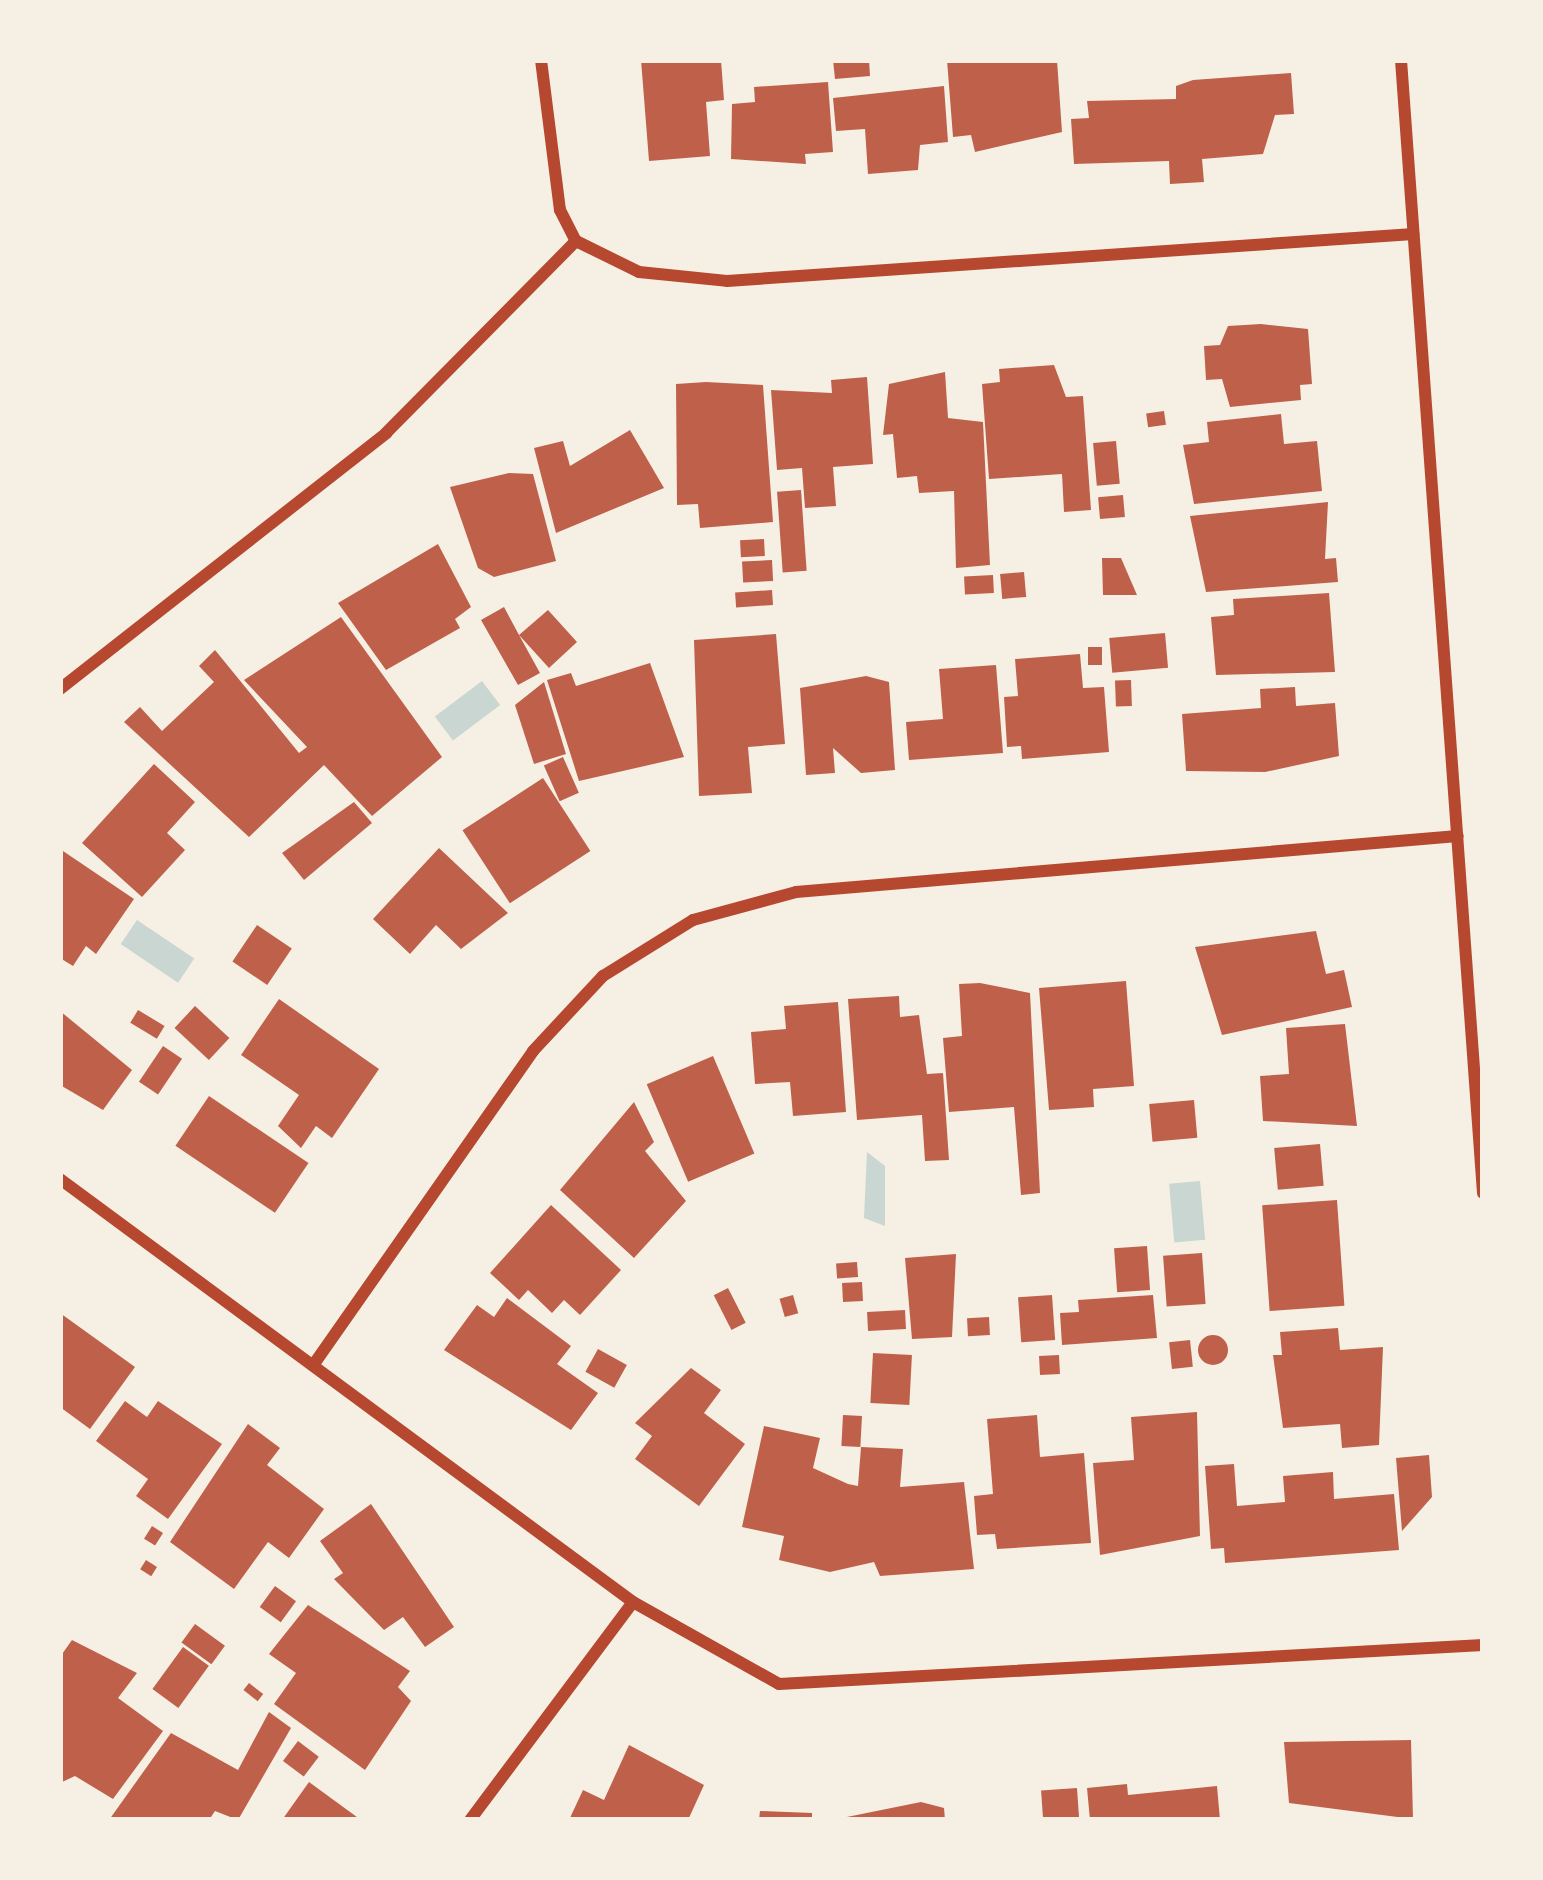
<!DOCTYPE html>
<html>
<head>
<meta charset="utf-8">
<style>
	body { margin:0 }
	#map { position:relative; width:1543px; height:1880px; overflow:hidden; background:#f6efe4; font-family:"Asap Condensed",sans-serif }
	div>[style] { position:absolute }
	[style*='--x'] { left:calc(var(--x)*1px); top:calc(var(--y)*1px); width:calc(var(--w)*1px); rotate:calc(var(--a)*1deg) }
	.water>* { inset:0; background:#c9d6d2; transform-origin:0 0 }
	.building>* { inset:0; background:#bf614a; transform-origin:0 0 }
	.round { border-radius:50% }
	.minor>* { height:12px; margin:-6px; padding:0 6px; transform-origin:6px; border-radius:6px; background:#b5482f }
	span { translate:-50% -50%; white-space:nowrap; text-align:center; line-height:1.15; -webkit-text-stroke:12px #f6efe4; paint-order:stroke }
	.frame { position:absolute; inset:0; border:63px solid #f6efe4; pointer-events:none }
</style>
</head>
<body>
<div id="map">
	<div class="water">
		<i style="left:482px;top:681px;width:30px;height:59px;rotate:53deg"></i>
		<i style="left:137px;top:920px;width:69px;height:29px;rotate:34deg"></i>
		<i style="clip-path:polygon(867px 1152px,885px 1166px,885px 1226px,864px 1218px)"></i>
		<i style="left:1200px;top:1181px;width:59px;height:31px;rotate:85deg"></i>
	</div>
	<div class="building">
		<i style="clip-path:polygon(641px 60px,721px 60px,724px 100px,706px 102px,710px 156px,649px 161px)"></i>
		<i style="clip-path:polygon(833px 60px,869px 60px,870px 76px,835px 79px)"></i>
		<i style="clip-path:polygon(947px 60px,1057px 60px,1062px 132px,975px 152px,971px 135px,953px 137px)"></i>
		<i style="clip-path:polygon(1291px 73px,1294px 114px,1275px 115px,1263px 154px,1202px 159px,1204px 182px,1170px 184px,1169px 161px,1074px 164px,1071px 119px,1089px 118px,1087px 101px,1176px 99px,1176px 86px,1193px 80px)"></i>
		<i style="clip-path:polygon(828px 82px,833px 152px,805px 154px,806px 164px,731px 159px,732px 104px,755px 102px,754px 87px)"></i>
		<i style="clip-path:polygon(944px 86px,948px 142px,920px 145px,918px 170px,868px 174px,865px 129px,836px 131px,833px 98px)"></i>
		<i style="clip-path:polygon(1261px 324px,1308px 329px,1312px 384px,1300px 385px,1301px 400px,1230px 407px,1222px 379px,1206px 380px,1204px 346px,1220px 345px,1228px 326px)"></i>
		<i style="clip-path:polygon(1054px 365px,1066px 397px,1083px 396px,1091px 510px,1064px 512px,1062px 474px,989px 479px,982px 384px,1000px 382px,999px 369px)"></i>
		<i style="clip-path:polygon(945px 372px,948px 418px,983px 422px,990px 565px,956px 568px,954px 491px,919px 493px,917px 476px,897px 478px,893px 434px,883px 435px,889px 384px)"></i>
		<i style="clip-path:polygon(867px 377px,873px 464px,833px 467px,836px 506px,805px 508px,802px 468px,777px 470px,771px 390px,832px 393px,831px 380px)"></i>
		<i style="clip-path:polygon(706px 382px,763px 385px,773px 522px,700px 528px,698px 504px,677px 505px,676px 384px)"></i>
		<i style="left:1164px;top:411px;width:14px;height:18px;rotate:82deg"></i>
		<i style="clip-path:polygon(1281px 414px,1284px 444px,1317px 441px,1322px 491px,1194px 504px,1183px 445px,1209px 442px,1207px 422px)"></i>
		<i style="clip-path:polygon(630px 430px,664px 488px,556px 533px,534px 448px,563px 441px,570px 466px)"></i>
		<i style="left:1116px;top:441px;width:43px;height:23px;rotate:85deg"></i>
		<i style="clip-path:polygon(509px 473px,533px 474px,556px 561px,494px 577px,478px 568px,450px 487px)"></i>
		<i style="left:801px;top:490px;width:81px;height:24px;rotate:86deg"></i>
		<i style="left:1123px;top:495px;width:22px;height:25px;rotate:85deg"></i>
		<i style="clip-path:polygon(1328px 502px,1325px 559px,1336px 558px,1338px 582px,1206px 592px,1190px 516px)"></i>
		<i style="left:764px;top:539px;width:17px;height:24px;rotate:87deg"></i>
		<i style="clip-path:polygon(438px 544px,471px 607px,455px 619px,460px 628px,386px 670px,338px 603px)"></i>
		<i style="clip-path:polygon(1102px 558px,1121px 558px,1137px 595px,1103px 595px)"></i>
		<i style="left:772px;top:560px;width:21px;height:30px;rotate:87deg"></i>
		<i style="left:1024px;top:572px;width:25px;height:24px;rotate:85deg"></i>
		<i style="left:993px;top:575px;width:18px;height:29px;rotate:87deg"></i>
		<i style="left:772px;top:590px;width:15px;height:37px;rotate:86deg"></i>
		<i style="clip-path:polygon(1329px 593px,1335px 672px,1216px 675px,1211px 617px,1234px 615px,1233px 599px)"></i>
		<i style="clip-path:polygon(504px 607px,519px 635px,548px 610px,577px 642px,549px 668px,519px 635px,540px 673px,518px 685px,481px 620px)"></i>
		<i style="clip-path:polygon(341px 617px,442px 757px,372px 816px,324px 765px,249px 837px,124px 722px,140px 707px,162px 731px,214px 682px,199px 666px,215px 650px,299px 753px,307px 747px,244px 680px)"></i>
		<i style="left:1165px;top:633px;width:35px;height:56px;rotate:85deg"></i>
		<i style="clip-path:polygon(776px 634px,785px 744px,748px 747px,752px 793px,699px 796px,694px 640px)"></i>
		<i style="left:1088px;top:647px;width:14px;height:18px"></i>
		<i style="clip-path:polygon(1080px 654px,1083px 688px,1104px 687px,1109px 752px,1022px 759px,1021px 746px,1007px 747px,1004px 697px,1018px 696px,1015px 659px)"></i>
		<i style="clip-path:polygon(650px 663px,684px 757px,579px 781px,547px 680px,571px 673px,576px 686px)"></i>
		<i style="clip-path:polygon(996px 665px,1003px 753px,909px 760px,906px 722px,943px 719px,939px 669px)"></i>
		<i style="clip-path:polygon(866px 676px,889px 682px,895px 770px,861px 773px,833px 748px,835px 773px,806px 775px,800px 688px)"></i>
		<i style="left:1131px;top:680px;width:26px;height:16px;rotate:88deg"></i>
		<i style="clip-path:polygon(544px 682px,566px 754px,534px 764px,515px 705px)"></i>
		<i style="clip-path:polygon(1295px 687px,1296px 706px,1335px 703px,1339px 756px,1265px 772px,1186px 771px,1182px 714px,1261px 708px,1260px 689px)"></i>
		<i style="left:563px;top:757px;width:39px;height:21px;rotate:66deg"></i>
		<i style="clip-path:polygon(154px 764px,195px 802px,167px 833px,185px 850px,142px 897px,82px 843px)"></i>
		<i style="left:543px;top:778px;width:87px;height:96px;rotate:57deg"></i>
		<i style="clip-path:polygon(354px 802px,372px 823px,304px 880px,282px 853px)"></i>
		<i style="clip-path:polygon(439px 848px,508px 913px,461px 949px,436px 925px,410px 954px,373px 919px)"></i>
		<i style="clip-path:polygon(63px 851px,134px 899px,96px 954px,86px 946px,73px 966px,60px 958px)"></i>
		<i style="left:257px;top:925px;width:42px;height:44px;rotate:34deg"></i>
		<i style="clip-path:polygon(1316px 931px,1326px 974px,1344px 970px,1352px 1007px,1222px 1035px,1195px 947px)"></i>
		<i style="clip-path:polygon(1126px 981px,1134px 1086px,1093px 1089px,1094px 1107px,1049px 1110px,1039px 988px)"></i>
		<i style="clip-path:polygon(980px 983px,1030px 993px,1040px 1193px,1021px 1195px,1014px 1107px,949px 1112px,943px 1038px,962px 1036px,959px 984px)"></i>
		<i style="clip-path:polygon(899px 996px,900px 1017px,919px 1015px,927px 1074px,943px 1073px,949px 1160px,925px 1161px,922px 1115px,857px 1120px,848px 999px)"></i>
		<i style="clip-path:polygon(279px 999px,379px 1069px,332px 1138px,316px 1126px,301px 1148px,278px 1126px,299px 1095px,241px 1055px)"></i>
		<i style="clip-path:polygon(838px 1002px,846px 1112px,793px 1116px,790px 1082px,755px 1084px,751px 1032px,786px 1029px,784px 1006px)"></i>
		<i style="left:195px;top:1006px;width:47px;height:30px;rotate:43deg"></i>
		<i style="left:138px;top:1010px;width:31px;height:15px;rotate:31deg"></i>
		<i style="clip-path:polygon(60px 1011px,132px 1070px,103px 1110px,60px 1085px)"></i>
		<i style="clip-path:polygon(1345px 1024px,1357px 1126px,1263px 1121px,1260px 1076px,1289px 1074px,1286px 1028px)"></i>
		<i style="left:163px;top:1046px;width:23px;height:43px;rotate:34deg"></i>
		<i style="left:713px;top:1056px;width:106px;height:72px;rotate:67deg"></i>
		<i style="left:209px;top:1096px;width:120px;height:60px;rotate:34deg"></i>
		<i style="left:1194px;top:1100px;width:38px;height:45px;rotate:85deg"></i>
		<i style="clip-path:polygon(634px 1102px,654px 1142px,645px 1151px,686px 1201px,634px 1258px,560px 1190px)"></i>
		<i style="left:1320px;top:1144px;width:42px;height:46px;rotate:85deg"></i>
		<i style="left:1337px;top:1200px;width:106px;height:75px;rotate:86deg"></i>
		<i style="clip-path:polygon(551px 1205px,621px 1270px,580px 1315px,564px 1300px,552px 1313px,528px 1290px,519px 1300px,490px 1273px)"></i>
		<i style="left:1147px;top:1246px;width:44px;height:33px;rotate:86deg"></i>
		<i style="left:1202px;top:1253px;width:51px;height:39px;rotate:86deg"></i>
		<i style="clip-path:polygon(956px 1254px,952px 1337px,912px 1339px,905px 1258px)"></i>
		<i style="left:857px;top:1262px;width:15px;height:21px;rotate:86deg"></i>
		<i style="left:862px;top:1282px;width:19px;height:20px;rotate:87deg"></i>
		<i style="left:728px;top:1288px;width:39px;height:16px;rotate:63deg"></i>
		<i style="left:793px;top:1295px;width:19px;height:14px;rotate:74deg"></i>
		<i style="left:1052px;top:1295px;width:45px;height:34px;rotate:86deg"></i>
		<i style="clip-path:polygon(1153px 1295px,1157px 1338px,1062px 1345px,1060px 1313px,1079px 1312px,1078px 1300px)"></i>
		<i style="clip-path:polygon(507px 1298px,571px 1346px,557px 1364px,598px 1393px,571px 1430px,444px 1350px,477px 1305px,494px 1317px)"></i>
		<i style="left:905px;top:1310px;width:19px;height:38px;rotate:87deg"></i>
		<i style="clip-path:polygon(60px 1313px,135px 1367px,90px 1429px,60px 1407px)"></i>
		<i style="left:989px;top:1317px;width:18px;height:22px;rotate:87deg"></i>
		<i style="clip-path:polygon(1338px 1328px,1340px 1350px,1383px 1347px,1379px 1445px,1342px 1448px,1340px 1424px,1283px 1428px,1273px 1355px,1282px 1355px,1280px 1332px)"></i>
		<i class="round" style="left:1198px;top:1335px;width:30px;height:30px"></i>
		<i style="left:1190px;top:1340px;width:27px;height:21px;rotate:84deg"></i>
		<i style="left:598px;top:1349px;width:33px;height:26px;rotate:29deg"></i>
		<i style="left:873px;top:1353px;width:39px;height:50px;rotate:3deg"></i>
		<i style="left:1059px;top:1355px;width:19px;height:20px;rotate:87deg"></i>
		<i style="clip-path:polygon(691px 1368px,721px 1390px,704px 1413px,745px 1444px,699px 1506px,635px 1459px,652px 1436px,635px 1423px)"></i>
		<i style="clip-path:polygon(125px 1401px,147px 1417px,158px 1401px,222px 1444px,168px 1519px,136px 1496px,148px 1479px,96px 1441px)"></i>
		<i style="clip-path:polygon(1197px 1412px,1200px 1536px,1100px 1555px,1093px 1463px,1134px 1460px,1131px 1417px)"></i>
		<i style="left:843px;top:1415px;width:19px;height:31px;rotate:3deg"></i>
		<i style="clip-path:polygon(1037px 1415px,1040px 1457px,1084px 1453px,1091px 1543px,997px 1549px,995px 1534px,977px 1535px,974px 1496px,993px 1494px,987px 1419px)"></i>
		<i style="clip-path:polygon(248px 1424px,280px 1448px,267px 1465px,324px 1509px,289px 1558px,268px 1542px,234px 1589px,170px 1542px)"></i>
		<i style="clip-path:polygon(764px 1426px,820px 1438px,813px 1468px,848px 1484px,858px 1486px,861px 1447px,903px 1449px,900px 1487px,964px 1482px,974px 1569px,880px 1576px,874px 1562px,830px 1572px,779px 1560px,784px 1536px,742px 1527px)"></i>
		<i style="clip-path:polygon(1429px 1455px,1432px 1497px,1402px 1531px,1396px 1458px)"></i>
		<i style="clip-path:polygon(1234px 1464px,1237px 1506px,1285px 1502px,1283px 1476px,1333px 1472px,1334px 1499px,1394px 1494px,1399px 1550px,1225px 1563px,1224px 1548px,1211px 1549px,1205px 1466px)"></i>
		<i style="clip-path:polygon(371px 1504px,454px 1627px,425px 1647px,403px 1617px,384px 1630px,334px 1579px,343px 1573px,320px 1541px)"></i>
		<i style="left:152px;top:1526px;width:13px;height:15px;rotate:32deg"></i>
		<i style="left:146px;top:1560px;width:13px;height:11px;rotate:32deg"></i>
		<i style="left:275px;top:1586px;width:26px;height:26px;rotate:36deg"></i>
		<i style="clip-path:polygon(308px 1605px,410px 1671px,398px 1687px,411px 1701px,365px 1770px,274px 1704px,296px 1673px,269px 1654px)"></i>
		<i style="left:195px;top:1624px;width:37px;height:23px;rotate:36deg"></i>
		<i style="clip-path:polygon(72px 1640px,137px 1673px,118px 1698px,163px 1731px,113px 1799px,75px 1776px,60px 1783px,60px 1657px)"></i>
		<i style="left:183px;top:1647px;width:32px;height:52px;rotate:36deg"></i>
		<i style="left:249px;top:1683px;width:18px;height:9px;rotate:38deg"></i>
		<i style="clip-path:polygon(269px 1712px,291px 1728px,238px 1820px,215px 1811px,209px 1820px,109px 1820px,171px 1733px,238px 1770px)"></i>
		<i style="clip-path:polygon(1411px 1740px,1413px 1819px,1289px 1803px,1284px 1742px)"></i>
		<i style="left:298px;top:1741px;width:26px;height:25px;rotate:37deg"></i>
		<i style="clip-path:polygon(629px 1745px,704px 1785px,688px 1820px,569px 1820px,583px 1790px,604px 1800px)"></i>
		<i style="clip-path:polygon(309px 1782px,361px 1820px,282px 1820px)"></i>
		<i style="clip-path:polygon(1127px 1784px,1128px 1795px,1217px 1786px,1220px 1820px,1090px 1820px,1087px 1788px)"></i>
		<i style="left:1077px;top:1788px;width:32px;height:36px;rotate:86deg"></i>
		<i style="clip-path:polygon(921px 1802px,944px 1808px,945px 1820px,832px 1820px)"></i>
		<i style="clip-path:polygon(760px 1811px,812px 1813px,812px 1820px,759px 1820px)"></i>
	</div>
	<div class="minor">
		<i style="--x:541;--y:60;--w:151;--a:82.8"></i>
		<i style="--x:560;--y:210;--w:35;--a:63"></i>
		<i style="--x:576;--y:241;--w:70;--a:26.2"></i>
		<i style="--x:639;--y:272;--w:88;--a:5.8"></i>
		<i style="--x:727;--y:281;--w:688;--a:-3.92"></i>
		<i style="--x:1401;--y:60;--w:1136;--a:85.86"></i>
		<i style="--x:60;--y:689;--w:415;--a:-38.1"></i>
		<i style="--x:386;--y:433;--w:270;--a:-45.3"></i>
		<i style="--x:60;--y:1179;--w:712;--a:36.44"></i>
		<i style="--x:633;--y:1602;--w:167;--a:29.3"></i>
		<i style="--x:779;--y:1684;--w:705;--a:-3.17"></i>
		<i style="--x:314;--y:1364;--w:382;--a:-55"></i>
		<i style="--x:533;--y:1051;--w:103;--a:-47"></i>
		<i style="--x:603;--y:976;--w:106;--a:-31.9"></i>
		<i style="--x:693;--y:920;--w:107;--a:-15.2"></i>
		<i style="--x:796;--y:892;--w:664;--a:-4.84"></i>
		<i style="--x:470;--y:1820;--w:272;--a:-53.2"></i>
	</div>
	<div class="frame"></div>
</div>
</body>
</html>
